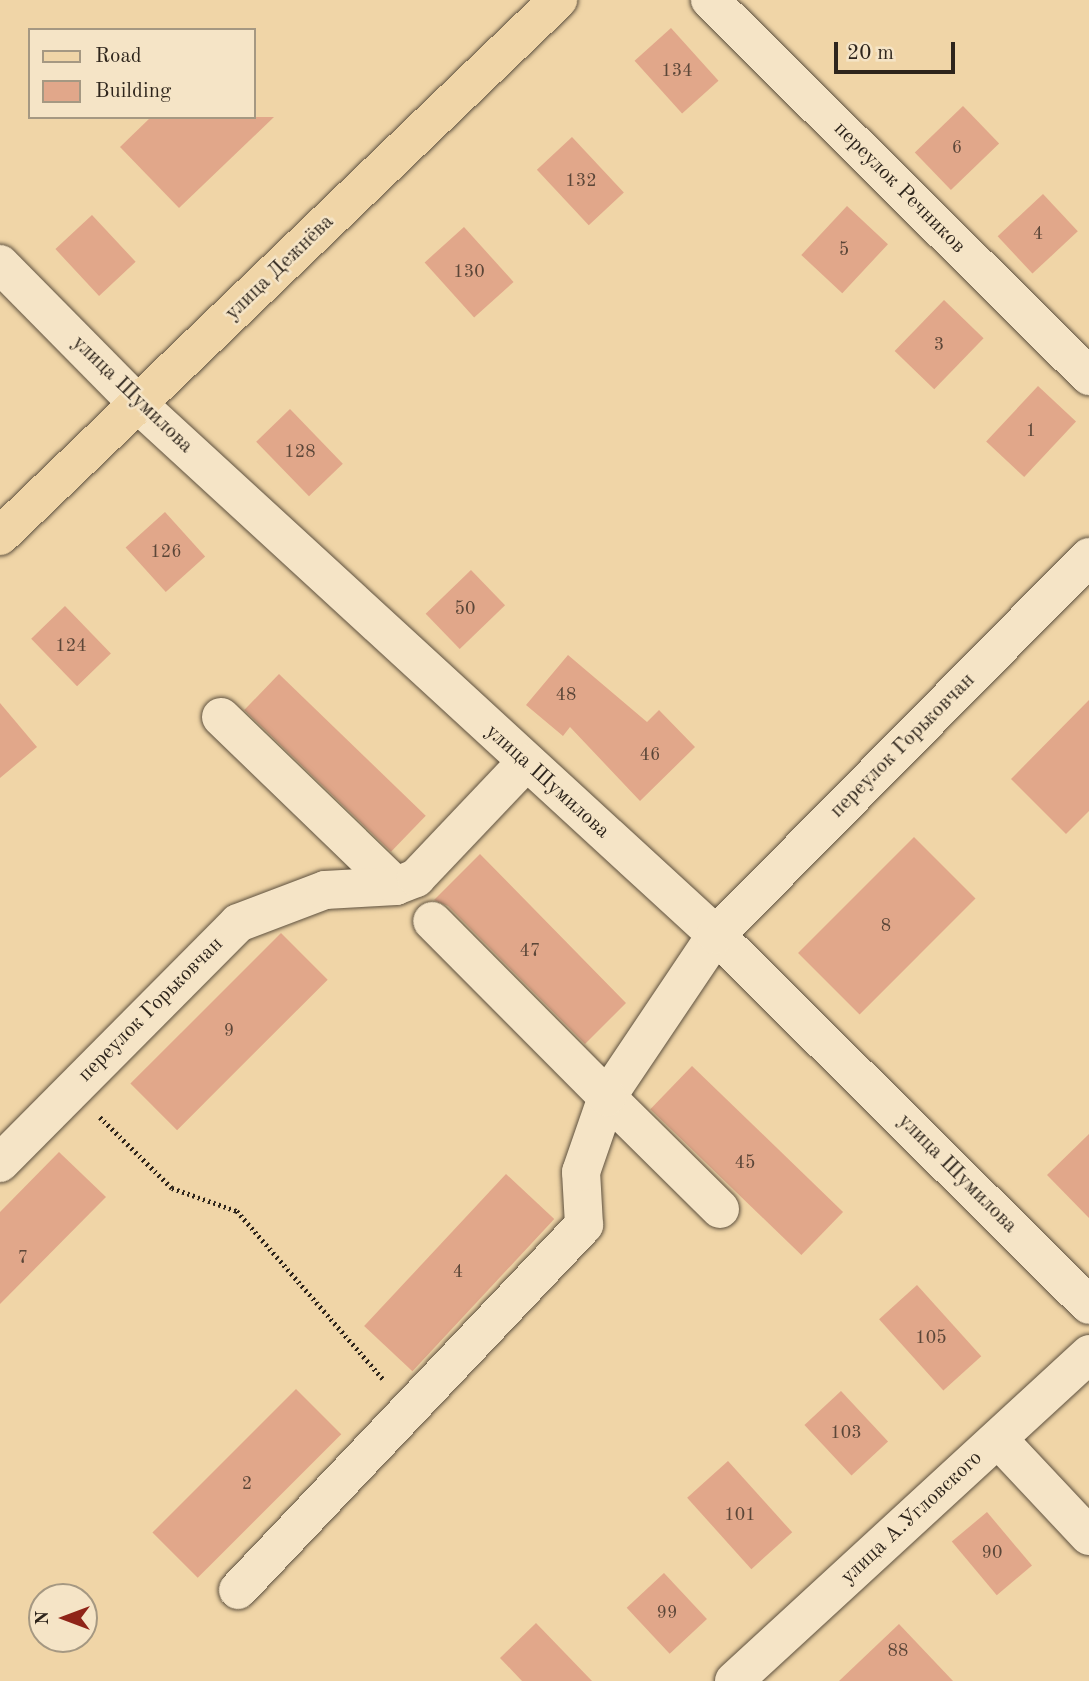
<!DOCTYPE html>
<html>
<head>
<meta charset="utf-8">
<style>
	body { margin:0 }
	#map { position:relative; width:1089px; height:1681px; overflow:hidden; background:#f0d5a7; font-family:"Old Standard TT",serif }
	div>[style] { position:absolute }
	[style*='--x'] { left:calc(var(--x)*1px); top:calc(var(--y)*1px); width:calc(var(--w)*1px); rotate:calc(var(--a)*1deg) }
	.building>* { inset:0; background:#e1a78a; transform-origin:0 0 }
	.path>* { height:4.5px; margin-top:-2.25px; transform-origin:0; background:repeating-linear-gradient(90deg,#2e251c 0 2px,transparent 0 5.5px) }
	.roads { filter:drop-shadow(0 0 2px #5e513f) drop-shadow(0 0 2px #5e513f) }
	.minor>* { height:38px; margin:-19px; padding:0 19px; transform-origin:19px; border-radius:19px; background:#f5e4c6 }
	.major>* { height:38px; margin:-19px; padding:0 19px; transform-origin:19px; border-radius:19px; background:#f0d5a7 }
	span { translate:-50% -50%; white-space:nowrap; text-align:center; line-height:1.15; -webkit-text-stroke:5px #f5e4c6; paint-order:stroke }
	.number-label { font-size:18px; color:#5b4638 }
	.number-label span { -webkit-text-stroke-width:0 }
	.street-label { font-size:21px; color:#2e251c }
	.legend { position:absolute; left:28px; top:28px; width:228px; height:91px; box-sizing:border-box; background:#f5e4c6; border:2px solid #a59882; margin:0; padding:9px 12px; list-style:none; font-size:21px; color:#2e251c }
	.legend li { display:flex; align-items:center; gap:14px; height:35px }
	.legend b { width:35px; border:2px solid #a59882 }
	.north { position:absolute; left:28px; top:1583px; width:70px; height:70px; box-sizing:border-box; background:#f5e4c6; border:2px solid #a59882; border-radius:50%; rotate:270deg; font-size:19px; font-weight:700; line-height:28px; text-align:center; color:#2e251c }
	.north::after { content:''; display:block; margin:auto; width:24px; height:32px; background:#8f2418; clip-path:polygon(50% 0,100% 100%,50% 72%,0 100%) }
	.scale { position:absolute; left:834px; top:42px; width:121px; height:32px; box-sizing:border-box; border:4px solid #2e251c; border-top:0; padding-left:9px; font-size:21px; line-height:24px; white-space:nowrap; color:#2e251c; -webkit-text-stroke:5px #f5e4c6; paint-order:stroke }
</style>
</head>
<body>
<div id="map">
	<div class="building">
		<i style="left:671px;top:28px;width:71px;height:49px;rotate:48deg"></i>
		<i style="left:963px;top:106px;width:52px;height:67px;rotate:46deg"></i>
		<i style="clip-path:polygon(151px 117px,274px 117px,179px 208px,120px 147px)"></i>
		<i style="left:572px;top:137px;width:76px;height:48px;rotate:47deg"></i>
		<i style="left:1043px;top:194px;width:51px;height:62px;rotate:47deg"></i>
		<i style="left:847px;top:206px;width:56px;height:67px;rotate:43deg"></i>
		<i style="left:92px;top:215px;width:64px;height:50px;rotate:47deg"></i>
		<i style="left:464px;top:227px;width:74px;height:53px;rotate:48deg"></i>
		<i style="left:944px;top:300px;width:55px;height:71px;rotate:44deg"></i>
		<i style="left:1038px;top:386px;width:52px;height:76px;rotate:43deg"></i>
		<i style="left:290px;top:409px;width:76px;height:47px;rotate:46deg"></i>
		<i style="left:165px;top:512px;width:60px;height:53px;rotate:48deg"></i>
		<i style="left:471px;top:570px;width:49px;height:63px;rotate:46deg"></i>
		<i style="left:65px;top:606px;width:66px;height:47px;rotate:46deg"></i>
		<i style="clip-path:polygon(568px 655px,647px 722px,659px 710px,695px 747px,640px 801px,570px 727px,563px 736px,526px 705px)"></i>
		<i style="left:279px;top:674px;width:204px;height:50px;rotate:44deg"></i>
		<i style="clip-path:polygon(1089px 700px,1089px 811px,1066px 834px,1011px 779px)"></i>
		<i style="clip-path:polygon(0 703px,37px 747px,0 778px)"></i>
		<i style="left:914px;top:837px;width:87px;height:164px;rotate:45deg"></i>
		<i style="clip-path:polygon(480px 854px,626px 1003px,585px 1044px,448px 906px,434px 900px)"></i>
		<i style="left:281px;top:933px;width:66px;height:213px;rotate:45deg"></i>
		<i style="left:692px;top:1066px;width:210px;height:60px;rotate:44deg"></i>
		<i style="clip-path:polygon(1089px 1134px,1089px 1218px,1047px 1175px)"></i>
		<i style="clip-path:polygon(59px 1152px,106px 1197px,0 1304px,0 1212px)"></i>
		<i style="left:506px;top:1174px;width:66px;height:208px;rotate:43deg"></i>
		<i style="left:917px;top:1285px;width:96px;height:51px;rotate:48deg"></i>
		<i style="left:296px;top:1389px;width:64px;height:203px;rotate:45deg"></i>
		<i style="left:841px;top:1391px;width:69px;height:50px;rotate:47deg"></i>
		<i style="left:728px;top:1461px;width:96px;height:55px;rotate:48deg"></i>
		<i style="left:987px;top:1512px;width:70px;height:46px;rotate:50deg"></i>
		<i style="left:664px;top:1573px;width:63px;height:51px;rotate:47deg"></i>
		<i style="clip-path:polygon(536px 1623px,592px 1681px,522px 1681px,500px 1658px)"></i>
		<i style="clip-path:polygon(899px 1624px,953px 1681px,839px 1681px)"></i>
	</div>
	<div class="path">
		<i style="--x:100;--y:1117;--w:101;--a:44.6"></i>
		<i style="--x:172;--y:1188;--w:69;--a:19.5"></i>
		<i style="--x:237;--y:1211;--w:224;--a:49"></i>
	</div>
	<div class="roads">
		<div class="minor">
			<i style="--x:710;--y:0;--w:534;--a:44.77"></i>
			<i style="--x:0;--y:264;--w:197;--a:45.4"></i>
			<i style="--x:138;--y:404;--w:785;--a:42.57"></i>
			<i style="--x:716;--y:935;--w:525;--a:44.77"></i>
			<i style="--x:221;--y:717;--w:243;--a:44"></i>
			<i style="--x:0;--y:1163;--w:338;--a:-45.2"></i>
			<i style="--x:238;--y:923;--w:93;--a:-20.8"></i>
			<i style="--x:325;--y:890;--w:71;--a:-3.2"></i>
			<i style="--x:396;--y:886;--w:22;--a:-22"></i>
			<i style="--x:416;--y:878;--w:158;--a:-46.5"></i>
			<i style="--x:720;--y:1209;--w:159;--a:-135.3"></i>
			<i style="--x:607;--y:1097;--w:195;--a:-56.1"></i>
			<i style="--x:716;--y:935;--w:531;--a:-45.38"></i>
			<i style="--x:998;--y:1439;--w:133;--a:46.8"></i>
			<i style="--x:238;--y:1590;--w:503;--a:-46.53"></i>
			<i style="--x:584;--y:1225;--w:53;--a:-93.2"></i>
			<i style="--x:581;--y:1172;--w:79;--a:-70.9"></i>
			<i style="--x:607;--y:1097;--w:248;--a:-134.8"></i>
			<i style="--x:734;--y:1681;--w:483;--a:-42.6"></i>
		</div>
		<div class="major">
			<i style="--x:0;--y:536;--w:774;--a:-43.85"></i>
		</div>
	</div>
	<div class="number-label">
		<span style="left:677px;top:71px">134</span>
		<span style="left:957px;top:148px">6</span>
		<span style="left:581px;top:181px">132</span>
		<span style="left:1038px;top:234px">4</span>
		<span style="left:844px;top:250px">5</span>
		<span style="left:469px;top:272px">130</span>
		<span style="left:939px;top:345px">3</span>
		<span style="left:1031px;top:431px">1</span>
		<span style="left:300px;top:452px">128</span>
		<span style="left:166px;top:552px">126</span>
		<span style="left:465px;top:609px">50</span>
		<span style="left:71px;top:646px">124</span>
		<span style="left:566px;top:695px">48</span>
		<span style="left:650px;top:755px">46</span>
		<span style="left:886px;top:926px">8</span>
		<span style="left:530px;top:951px">47</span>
		<span style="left:229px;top:1031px">9</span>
		<span style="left:745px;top:1163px">45</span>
		<span style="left:23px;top:1258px">7</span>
		<span style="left:458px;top:1272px">4</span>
		<span style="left:931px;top:1338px">105</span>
		<span style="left:846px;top:1433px">103</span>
		<span style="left:247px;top:1484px">2</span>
		<span style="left:740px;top:1515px">101</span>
		<span style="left:992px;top:1553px">90</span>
		<span style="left:667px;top:1613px">99</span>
		<span style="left:898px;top:1651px">88</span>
	</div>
	<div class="street-label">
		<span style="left:899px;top:188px;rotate:45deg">переулок Речников</span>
		<span style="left:280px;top:268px;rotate:-44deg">улица Дежнёва</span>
		<span style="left:132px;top:395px;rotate:44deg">улица Шумилова</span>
		<span style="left:903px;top:746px;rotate:-45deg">переулок Горьковчан</span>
		<span style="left:547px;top:782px;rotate:42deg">улица Шумилова</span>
		<span style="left:151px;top:1010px;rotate:-45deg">переулок Горьковчан</span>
		<span style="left:957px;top:1174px;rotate:45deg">улица Шумилова</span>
		<span style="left:912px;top:1518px;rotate:-43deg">улица А.Угловского</span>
	</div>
	<ul class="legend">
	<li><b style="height:9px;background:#f0d5a7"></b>Road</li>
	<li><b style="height:19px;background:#e1a78a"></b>Building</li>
	</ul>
	<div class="north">N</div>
	<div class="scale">20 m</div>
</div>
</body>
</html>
